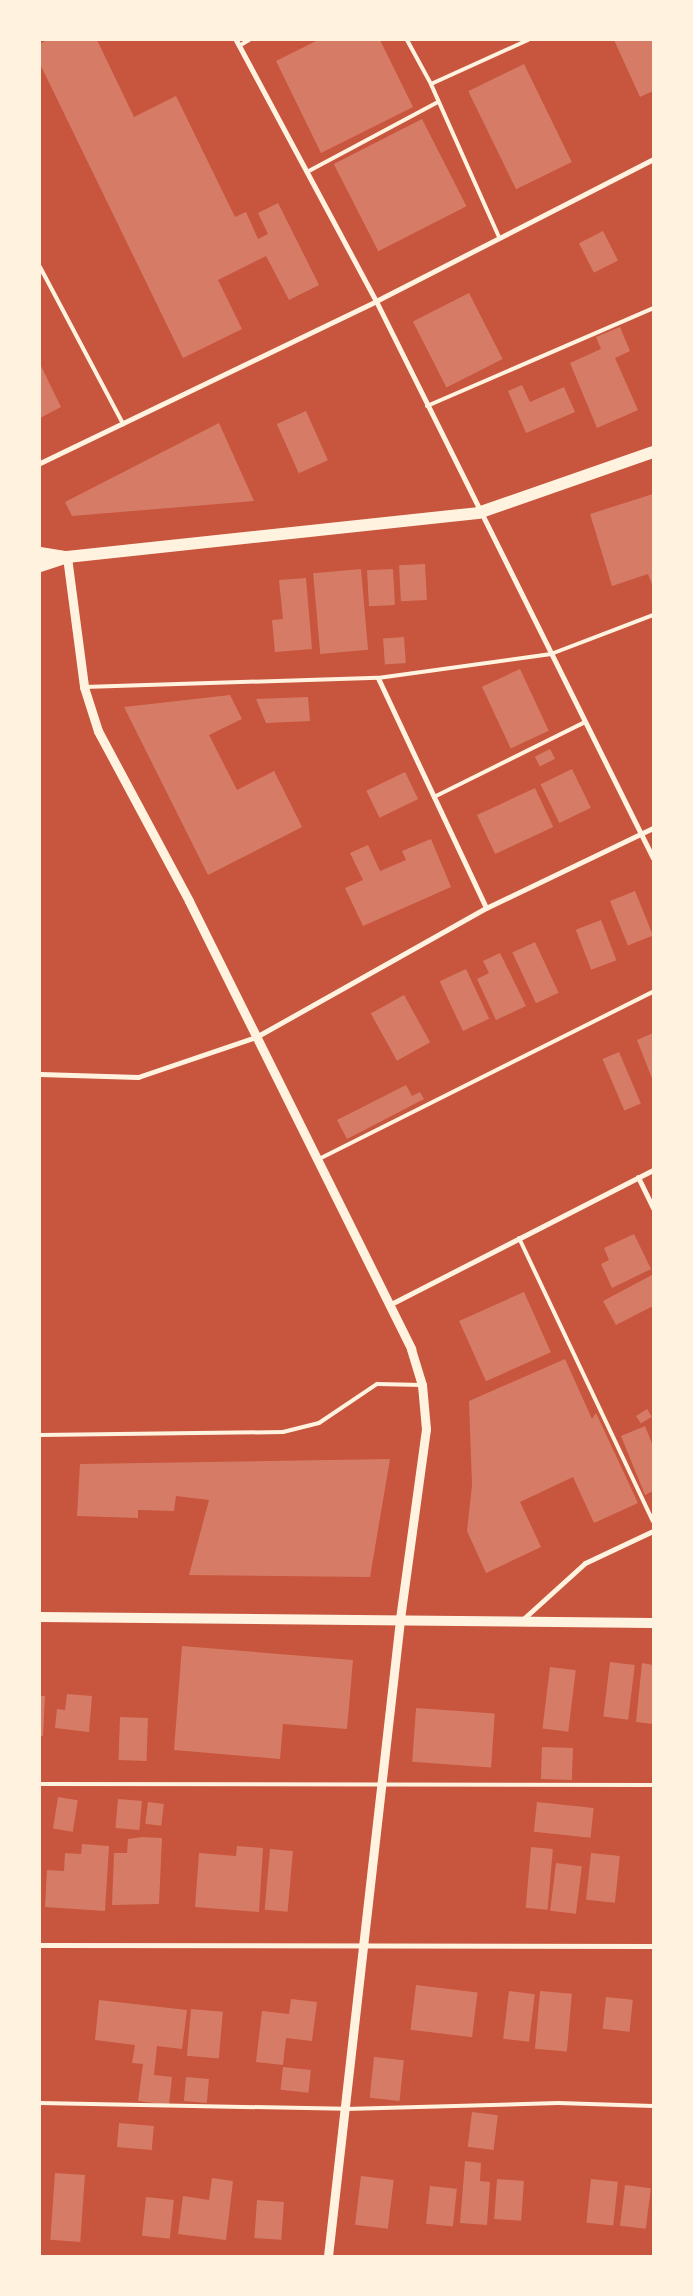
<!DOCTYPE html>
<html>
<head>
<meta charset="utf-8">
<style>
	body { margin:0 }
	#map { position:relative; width:693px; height:2296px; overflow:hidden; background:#c8553d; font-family:"IBM Plex Sans",sans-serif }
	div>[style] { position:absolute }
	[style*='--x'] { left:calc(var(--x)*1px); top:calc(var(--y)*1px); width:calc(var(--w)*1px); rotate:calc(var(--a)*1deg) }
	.building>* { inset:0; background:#d67c66; transform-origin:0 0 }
	.service>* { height:4px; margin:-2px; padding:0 2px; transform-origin:2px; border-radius:2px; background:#fff3e0 }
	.minor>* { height:5px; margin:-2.5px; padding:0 2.5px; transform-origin:2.5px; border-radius:2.5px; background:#fff3e0 }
	.tertiary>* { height:9px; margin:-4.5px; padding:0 4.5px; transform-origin:4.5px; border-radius:4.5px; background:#fff3e0 }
	.secondary>* { height:10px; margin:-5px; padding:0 5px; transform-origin:5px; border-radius:5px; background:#fff3e0 }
	.primary>* { height:12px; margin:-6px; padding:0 6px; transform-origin:6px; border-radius:6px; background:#fff3e0 }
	span { translate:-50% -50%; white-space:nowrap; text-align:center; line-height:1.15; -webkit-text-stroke:5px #fff3e0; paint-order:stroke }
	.frame { position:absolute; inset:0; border:41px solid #fff3e0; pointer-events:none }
</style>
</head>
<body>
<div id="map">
	<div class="building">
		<i style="clip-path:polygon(47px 40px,97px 40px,134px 117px,176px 96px,235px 217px,246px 212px,258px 239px,268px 234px,258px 213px,278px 203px,319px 285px,289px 300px,266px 256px,218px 280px,242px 329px,183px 358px,40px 64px,40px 44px)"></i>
		<i style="clip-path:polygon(318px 40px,380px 40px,413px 107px,321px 153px,276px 61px)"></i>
		<i style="clip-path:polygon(614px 40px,653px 40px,653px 91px,640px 97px)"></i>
		<i style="left:524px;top:64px;width:109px;height:62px;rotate:64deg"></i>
		<i style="left:422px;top:119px;width:98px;height:99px;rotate:63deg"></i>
		<i style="left:603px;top:231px;width:33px;height:27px;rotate:63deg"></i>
		<i style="left:469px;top:293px;width:74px;height:63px;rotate:63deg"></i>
		<i style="clip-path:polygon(620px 327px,630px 351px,615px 358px,638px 410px,597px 428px,570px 363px,601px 349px,596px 337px)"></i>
		<i style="clip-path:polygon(40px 364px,61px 407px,40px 418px)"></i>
		<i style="clip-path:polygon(522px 385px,530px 402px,564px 387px,575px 412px,526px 433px,508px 391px)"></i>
		<i style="left:306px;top:411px;width:54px;height:32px;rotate:66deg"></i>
		<i style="clip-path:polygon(219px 423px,254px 501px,72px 516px,65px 502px)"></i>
		<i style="clip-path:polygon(653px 494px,653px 587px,648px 574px,612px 586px,590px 514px)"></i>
		<i style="left:425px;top:564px;width:36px;height:26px;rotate:87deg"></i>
		<i style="left:361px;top:569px;width:81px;height:48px;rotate:85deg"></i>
		<i style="left:393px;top:569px;width:36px;height:26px;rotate:87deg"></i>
		<i style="clip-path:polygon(306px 578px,312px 649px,275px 652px,272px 620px,283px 619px,279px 580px)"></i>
		<i style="left:404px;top:637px;width:26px;height:21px;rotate:86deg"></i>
		<i style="left:520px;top:669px;width:68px;height:42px;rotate:65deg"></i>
		<i style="clip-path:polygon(230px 695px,242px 719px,209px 735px,237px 790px,274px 771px,302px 827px,208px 875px,124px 707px)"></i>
		<i style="clip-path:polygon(308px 697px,310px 721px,266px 723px,256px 699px)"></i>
		<i style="left:550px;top:749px;width:11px;height:17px;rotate:63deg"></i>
		<i style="left:572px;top:769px;width:43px;height:35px;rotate:64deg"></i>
		<i style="left:405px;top:772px;width:30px;height:43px;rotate:64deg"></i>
		<i style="left:535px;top:788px;width:43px;height:64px;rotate:65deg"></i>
		<i style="clip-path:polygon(431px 839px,451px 887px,363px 926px,345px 888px,363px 880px,350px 853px,368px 845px,380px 871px,406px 860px,402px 851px)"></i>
		<i style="left:635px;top:891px;width:48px;height:27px;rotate:68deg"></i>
		<i style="left:601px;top:920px;width:43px;height:27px;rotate:69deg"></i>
		<i style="left:535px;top:942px;width:56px;height:25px;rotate:65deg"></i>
		<i style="clip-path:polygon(500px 953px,526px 1006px,496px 1020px,477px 979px,489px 973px,483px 961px)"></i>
		<i style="left:466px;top:969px;width:55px;height:29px;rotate:65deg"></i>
		<i style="left:404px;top:995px;width:54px;height:38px;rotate:61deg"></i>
		<i style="clip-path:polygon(653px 1033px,653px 1081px,637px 1040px)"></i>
		<i style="left:619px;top:1052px;width:56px;height:18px;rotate:67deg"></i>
		<i style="clip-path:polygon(406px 1085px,412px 1096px,420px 1092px,424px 1099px,347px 1139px,337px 1120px)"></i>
		<i style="clip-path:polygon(634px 1234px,651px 1269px,612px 1288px,601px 1264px,609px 1260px,604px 1248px)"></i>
		<i style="clip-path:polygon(652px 1275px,653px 1306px,616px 1325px,603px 1301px)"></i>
		<i style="left:524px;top:1292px;width:66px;height:71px;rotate:66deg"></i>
		<i style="clip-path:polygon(565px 1359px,592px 1419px,596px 1413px,638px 1503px,594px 1523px,573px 1477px,520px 1502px,541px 1547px,486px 1573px,467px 1531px,472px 1485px,469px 1401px)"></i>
		<i style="left:647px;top:1409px;width:9px;height:13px;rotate:58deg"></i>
		<i style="clip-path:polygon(645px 1426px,653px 1446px,653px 1491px,645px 1495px,621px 1436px)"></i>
		<i style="clip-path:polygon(390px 1459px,370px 1577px,189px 1575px,209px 1500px,176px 1496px,174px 1511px,138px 1510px,138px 1518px,77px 1516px,80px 1464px)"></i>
		<i style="clip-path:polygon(182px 1646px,353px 1660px,347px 1729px,283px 1724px,280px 1759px,174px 1750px)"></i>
		<i style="left:610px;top:1662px;width:25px;height:55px;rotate:7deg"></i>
		<i style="clip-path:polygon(642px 1663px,653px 1665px,653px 1724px,636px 1722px)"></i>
		<i style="left:550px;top:1667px;width:26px;height:62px;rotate:7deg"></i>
		<i style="clip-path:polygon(67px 1694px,92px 1696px,89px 1732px,55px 1728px,57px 1709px,65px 1710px)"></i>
		<i style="clip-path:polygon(40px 1696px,45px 1696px,43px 1736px,40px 1736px)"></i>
		<i style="left:416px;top:1708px;width:79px;height:54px;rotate:4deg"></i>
		<i style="left:120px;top:1717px;width:28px;height:43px;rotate:2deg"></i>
		<i style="left:542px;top:1747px;width:31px;height:32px;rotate:2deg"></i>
		<i style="left:58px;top:1797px;width:20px;height:32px;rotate:9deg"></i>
		<i style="left:118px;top:1799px;width:24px;height:29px;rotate:5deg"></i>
		<i style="left:148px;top:1802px;width:16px;height:22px;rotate:7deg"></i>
		<i style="left:537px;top:1802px;width:57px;height:30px;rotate:6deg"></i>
		<i style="clip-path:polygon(142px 1837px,162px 1838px,159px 1904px,112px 1905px,114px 1853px,127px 1853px,128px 1839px)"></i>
		<i style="clip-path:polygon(82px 1844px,109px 1846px,105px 1911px,45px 1907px,47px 1870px,64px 1871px,65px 1853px,81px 1854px)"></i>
		<i style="clip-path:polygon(237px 1846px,263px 1848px,259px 1912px,195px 1907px,199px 1853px,236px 1856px)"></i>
		<i style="left:531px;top:1847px;width:22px;height:61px;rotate:5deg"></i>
		<i style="left:270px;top:1849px;width:23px;height:61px;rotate:5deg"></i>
		<i style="left:591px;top:1853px;width:29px;height:47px;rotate:6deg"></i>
		<i style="left:556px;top:1863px;width:26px;height:48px;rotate:7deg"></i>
		<i style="left:416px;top:1985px;width:62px;height:45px;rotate:7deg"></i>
		<i style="left:509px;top:1991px;width:26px;height:48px;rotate:7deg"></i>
		<i style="left:540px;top:1991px;width:32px;height:58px;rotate:5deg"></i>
		<i style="left:606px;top:1997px;width:27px;height:32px;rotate:6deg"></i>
		<i style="clip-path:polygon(291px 1999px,317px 2002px,312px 2041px,286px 2038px,283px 2065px,256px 2062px,262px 2011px,289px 2014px)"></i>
		<i style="clip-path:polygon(99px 2000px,187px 2010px,182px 2049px,157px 2046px,154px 2075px,172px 2077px,169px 2105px,138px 2101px,143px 2064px,132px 2063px,135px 2045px,95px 2040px)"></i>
		<i style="left:191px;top:2009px;width:32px;height:47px;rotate:5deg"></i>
		<i style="left:374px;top:2057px;width:30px;height:41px;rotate:6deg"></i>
		<i style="left:283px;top:2067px;width:28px;height:23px;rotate:6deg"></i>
		<i style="left:186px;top:2077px;width:23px;height:24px;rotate:5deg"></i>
		<i style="left:472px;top:2112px;width:26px;height:35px;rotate:7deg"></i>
		<i style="left:119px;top:2123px;width:35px;height:24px;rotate:5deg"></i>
		<i style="clip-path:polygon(465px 2161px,481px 2163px,480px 2181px,490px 2182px,487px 2225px,460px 2223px)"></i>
		<i style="left:55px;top:2173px;width:30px;height:67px;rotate:4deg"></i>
		<i style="left:361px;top:2176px;width:33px;height:49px;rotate:7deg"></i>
		<i style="clip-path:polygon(212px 2178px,233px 2181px,226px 2240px,178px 2234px,183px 2196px,209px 2200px)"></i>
		<i style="left:497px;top:2179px;width:27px;height:40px;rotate:4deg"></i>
		<i style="left:591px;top:2179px;width:27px;height:44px;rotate:6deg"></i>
		<i style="left:625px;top:2185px;width:26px;height:41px;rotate:7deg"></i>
		<i style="left:430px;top:2186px;width:27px;height:38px;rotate:6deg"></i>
		<i style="left:146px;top:2197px;width:28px;height:39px;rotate:6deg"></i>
		<i style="left:257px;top:2200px;width:27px;height:38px;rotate:4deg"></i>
	</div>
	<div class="service">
		<i style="--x:407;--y:40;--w:50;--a:61.4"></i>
		<i style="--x:239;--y:46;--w:12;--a:-31"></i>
		<i style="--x:307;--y:172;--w:149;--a:-28.1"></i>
		<i style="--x:499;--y:237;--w:167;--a:-114"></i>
		<i style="--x:431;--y:84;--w:107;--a:-24.4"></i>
		<i style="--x:40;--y:267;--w:178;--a:62.1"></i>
		<i style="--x:427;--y:406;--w:246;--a:-23.4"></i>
		<i style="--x:84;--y:687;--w:294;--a:-1.8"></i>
		<i style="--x:378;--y:678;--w:175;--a:-7.9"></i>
		<i style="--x:551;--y:654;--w:109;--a:-20.9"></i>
		<i style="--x:434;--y:797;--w:169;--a:-26.4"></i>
		<i style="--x:317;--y:1160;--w:376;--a:-26.6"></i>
		<i style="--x:519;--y:1238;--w:313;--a:64.7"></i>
		<i style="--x:40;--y:1435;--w:243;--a:-0.7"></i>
		<i style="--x:283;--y:1432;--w:37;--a:-14"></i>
		<i style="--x:319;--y:1423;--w:70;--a:-33.9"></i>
		<i style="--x:377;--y:1384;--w:45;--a:1.3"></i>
		<i style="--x:40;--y:1784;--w:613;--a:0.09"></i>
		<i style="--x:40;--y:2103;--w:305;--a:1.1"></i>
		<i style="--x:345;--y:2109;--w:213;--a:-1.6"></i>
		<i style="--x:558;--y:2103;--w:95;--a:1.8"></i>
	</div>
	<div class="minor">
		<i style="--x:236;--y:40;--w:296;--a:61.8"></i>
		<i style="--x:376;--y:301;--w:622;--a:63.56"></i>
		<i style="--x:40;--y:463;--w:373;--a:-25.7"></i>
		<i style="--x:376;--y:301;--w:311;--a:-27.1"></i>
		<i style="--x:378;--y:678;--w:254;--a:64.8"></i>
		<i style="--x:40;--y:1074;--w:98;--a:1.8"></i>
		<i style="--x:138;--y:1077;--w:125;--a:-18.7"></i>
		<i style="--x:256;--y:1037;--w:264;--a:-29.3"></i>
		<i style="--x:486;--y:908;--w:185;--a:-25.6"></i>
		<i style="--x:638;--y:1177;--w:34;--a:64"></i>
		<i style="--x:389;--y:1305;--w:297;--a:-27.1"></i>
		<i style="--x:521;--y:1621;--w:86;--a:-42.2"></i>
		<i style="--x:585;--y:1563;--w:75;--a:-25.2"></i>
		<i style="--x:40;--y:1945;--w:613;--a:0.09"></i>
	</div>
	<div class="tertiary">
		<i style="--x:67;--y:557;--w:131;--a:82.5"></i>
		<i style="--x:84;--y:687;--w:46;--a:72.3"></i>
		<i style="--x:98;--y:731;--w:193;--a:61.8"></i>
		<i style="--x:189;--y:901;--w:500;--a:63.6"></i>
		<i style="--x:411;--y:1349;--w:38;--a:73"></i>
		<i style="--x:422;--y:1385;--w:44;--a:84.8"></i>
		<i style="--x:426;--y:1429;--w:193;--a:97.8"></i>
		<i style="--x:400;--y:1620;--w:640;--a:96.46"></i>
	</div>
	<div class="secondary">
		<i style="--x:40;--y:1617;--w:613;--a:0.56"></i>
	</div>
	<div class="primary">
		<i style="--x:40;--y:553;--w:25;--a:9"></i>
		<i style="--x:40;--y:566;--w:28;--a:-18"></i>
		<i style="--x:67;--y:557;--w:413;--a:-6.1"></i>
		<i style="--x:478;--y:513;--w:185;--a:-19.2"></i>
	</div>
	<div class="frame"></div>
</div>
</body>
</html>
